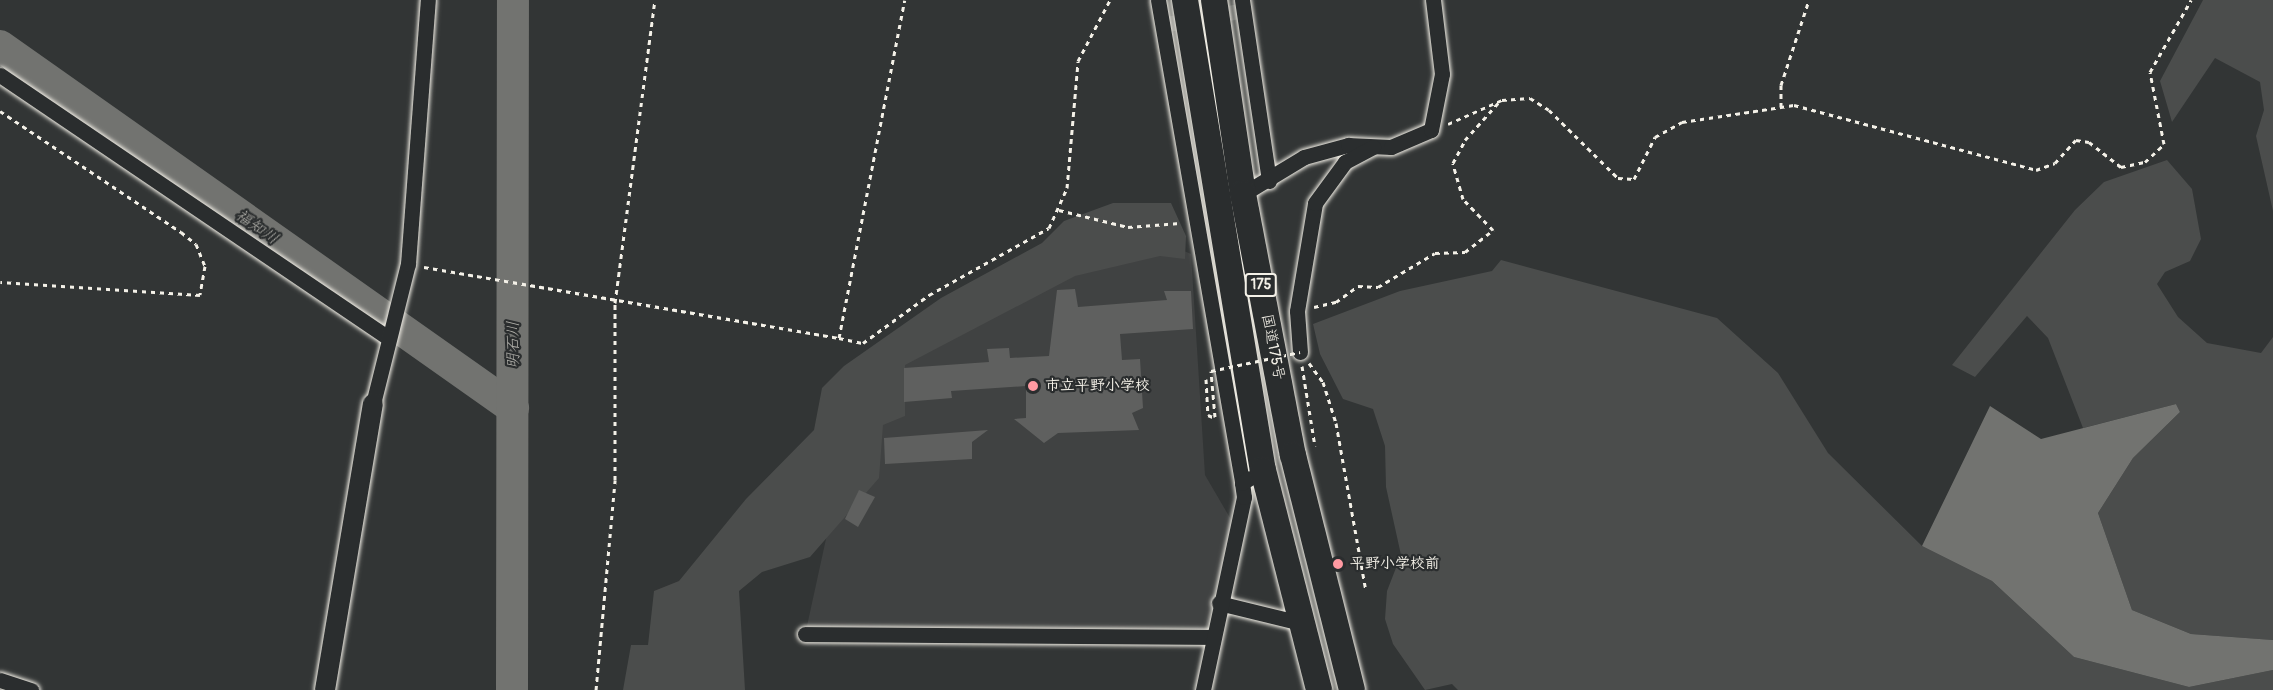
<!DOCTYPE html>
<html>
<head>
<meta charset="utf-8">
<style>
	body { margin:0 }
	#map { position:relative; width:2273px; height:690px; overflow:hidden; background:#323535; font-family:Pangolin,"Klee One",sans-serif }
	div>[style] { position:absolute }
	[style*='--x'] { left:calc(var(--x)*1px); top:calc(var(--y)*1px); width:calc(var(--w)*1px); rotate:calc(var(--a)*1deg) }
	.built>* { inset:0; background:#404242 }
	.green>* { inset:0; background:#4b4d4c }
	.water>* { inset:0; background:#727370 }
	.river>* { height:32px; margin:-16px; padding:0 16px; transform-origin:16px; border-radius:16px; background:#727370 }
	.building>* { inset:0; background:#5f605f }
	.minor-tunnel>* { height:15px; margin-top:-7.5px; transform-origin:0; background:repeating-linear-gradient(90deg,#4f5150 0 15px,transparent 0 23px) }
	.path>* { height:3px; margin-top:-1.5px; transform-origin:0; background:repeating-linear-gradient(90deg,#f4f1e8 0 4.5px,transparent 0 9px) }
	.roads { filter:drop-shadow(0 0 2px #f4f1e8) drop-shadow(0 0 2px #f4f1e8) }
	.minor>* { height:15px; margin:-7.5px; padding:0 7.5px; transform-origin:7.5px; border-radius:7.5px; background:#2a2d2e }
	.tertiary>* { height:20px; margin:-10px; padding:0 10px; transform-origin:10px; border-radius:10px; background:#2a2d2e }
	.trunk>* { height:26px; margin:-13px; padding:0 13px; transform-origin:13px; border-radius:13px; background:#2a2d2e }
	.path-bridge>* { height:3px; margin-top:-1.5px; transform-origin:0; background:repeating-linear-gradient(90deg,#f4f1e8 0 4.5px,transparent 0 9px) }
	.dots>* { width:16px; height:16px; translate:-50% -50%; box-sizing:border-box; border:3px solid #2a2d2e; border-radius:50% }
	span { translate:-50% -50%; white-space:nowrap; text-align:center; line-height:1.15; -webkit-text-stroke:4.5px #2a2d2e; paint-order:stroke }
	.shield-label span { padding:2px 4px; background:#2a2d2e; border:2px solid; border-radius:4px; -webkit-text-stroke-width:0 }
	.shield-label { font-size:14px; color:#f4f1e8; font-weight:700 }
	.street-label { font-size:15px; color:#f4f1e8 }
	.poi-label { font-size:15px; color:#f4f1e8; font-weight:700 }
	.left { translate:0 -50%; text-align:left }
	.water-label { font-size:16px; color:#b3b2ac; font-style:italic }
</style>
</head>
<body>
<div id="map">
	<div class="built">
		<i style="clip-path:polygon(1158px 240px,1191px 254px,1205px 475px,1233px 523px,1206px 629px,807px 626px,867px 351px)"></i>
	</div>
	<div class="green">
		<i style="clip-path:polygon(2203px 0,2273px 0,2273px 211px,2256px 136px,2264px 110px,2260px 82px,2215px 58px,2172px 122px,2160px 81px)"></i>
		<i style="clip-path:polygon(2167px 160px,2192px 189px,2201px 239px,2190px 261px,2165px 272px,2157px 284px,2178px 317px,2207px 343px,2261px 353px,2273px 337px,2273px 640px,2191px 634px,2132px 610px,2098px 513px,2133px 458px,2180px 412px,2176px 404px,2083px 428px,2048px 338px,2027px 316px,1975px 377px,1952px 365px,2075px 210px,2104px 182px)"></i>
		<i style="clip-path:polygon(1113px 203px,1171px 203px,1186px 236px,1185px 259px,1160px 256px,1075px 276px,905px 365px,905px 416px,883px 425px,879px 478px,810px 557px,762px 572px,739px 591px,745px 690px,623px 690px,631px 645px,648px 645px,654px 591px,679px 581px,746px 499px,814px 430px,822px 388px,844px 366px,941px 298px,1042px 243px,1064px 221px)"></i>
		<i style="clip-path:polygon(1501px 260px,1717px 318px,1778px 373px,1828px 453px,1922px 546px,1992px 581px,2074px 657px,2189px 687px,2273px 670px,2273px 690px,1458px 690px,1452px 684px,1425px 690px,1393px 644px,1385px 619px,1387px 591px,1401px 555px,1386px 487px,1385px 446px,1373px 409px,1343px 399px,1320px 354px,1313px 324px,1400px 291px,1492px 271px)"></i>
	</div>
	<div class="water">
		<i style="clip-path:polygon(2176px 404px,2180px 412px,2133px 458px,2098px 513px,2132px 610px,2191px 634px,2273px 640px,2273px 670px,2189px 687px,2074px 657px,1992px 581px,1922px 546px,1990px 406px,2041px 439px)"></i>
	</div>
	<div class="river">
		<i style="--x:0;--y:46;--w:628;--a:35.21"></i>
		<i style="--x:512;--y:690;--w:690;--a:-89.92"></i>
	</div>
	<div class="building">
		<i style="clip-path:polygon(1075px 289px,1078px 307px,1167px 300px,1164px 291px,1191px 291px,1193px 329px,1120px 334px,1122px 360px,1140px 359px,1143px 408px,1132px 413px,1139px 430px,1058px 433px,1044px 443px,1014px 419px,1026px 418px,1026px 386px,951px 391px,952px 398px,904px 402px,904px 368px,989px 362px,987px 349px,1009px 348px,1010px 358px,1049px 356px,1057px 290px)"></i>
		<i style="clip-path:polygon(988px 430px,972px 442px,972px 459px,885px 464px,884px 438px)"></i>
		<i style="clip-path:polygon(859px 490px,875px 497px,858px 527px,845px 519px)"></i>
	</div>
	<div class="minor-tunnel">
		<i style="--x:1162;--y:25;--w:84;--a:-10.2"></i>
	</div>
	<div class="path">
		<i style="--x:1781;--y:107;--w:22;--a:-90"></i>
		<i style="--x:1781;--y:85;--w:89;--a:-71.8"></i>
		<i style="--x:0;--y:111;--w:218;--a:33.8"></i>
		<i style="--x:181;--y:232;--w:19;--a:39"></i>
		<i style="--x:196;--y:244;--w:24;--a:68"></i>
		<i style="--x:205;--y:266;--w:29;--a:100"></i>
		<i style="--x:200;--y:295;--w:200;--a:-176.3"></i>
		<i style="--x:1448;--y:124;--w:59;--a:-24"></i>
		<i style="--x:1502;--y:100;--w:28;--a:-4"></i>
		<i style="--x:1530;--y:98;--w:22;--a:32"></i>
		<i style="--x:1549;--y:110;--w:97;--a:44.6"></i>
		<i style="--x:1618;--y:178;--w:16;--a:4"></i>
		<i style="--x:1634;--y:179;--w:47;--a:-63.4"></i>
		<i style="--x:1655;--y:137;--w:31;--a:-29"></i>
		<i style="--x:1682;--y:122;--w:113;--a:-8.6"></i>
		<i style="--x:1794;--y:105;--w:251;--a:15"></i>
		<i style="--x:2036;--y:170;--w:20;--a:-20"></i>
		<i style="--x:2055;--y:163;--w:31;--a:-48"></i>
		<i style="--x:2076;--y:140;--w:13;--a:9"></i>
		<i style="--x:2089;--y:142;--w:41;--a:38"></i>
		<i style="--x:2121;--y:167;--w:25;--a:-12"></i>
		<i style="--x:2145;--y:162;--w:26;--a:-43"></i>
		<i style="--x:2164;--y:144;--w:73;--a:-101"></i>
		<i style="--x:2150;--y:72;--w:83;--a:-60.3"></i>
		<i style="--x:1059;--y:210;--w:71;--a:13.8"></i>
		<i style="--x:1128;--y:227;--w:52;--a:-4.4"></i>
		<i style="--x:424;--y:267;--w:421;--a:9.7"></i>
		<i style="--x:839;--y:338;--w:344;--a:-79"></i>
		<i style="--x:1314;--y:307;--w:23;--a:-13"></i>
		<i style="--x:1336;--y:302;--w:27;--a:-36"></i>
		<i style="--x:1358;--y:286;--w:20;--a:3"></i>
		<i style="--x:1378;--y:287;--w:66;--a:-30.8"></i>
		<i style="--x:1435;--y:253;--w:30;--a:-2"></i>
		<i style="--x:1465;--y:252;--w:36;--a:-38"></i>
		<i style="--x:1493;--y:230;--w:43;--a:-134.1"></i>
		<i style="--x:1463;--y:199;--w:37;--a:-106"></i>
		<i style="--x:1453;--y:163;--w:26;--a:-62"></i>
		<i style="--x:1465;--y:140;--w:51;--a:-48.2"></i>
		<i style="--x:839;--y:338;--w:25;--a:12"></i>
		<i style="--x:863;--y:343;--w:82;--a:-36"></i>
		<i style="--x:929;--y:295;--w:137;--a:-29.2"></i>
		<i style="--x:1049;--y:228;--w:44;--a:-65.8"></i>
		<i style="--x:1067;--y:188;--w:127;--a:-85"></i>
		<i style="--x:1078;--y:61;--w:69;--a:-62.3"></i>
		<i style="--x:1309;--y:363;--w:24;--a:54"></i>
		<i style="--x:1323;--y:382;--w:43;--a:72.4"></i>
		<i style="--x:1336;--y:423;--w:171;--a:79.9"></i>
		<i style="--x:1302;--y:366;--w:81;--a:80.8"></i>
		<i style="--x:1206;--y:379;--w:36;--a:87"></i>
		<i style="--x:1208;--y:415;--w:8;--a:23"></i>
		<i style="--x:596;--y:690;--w:211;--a:-84.8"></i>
		<i style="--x:615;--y:480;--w:177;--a:-90"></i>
		<i style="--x:615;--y:303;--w:306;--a:-82.5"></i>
	</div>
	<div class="roads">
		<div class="minor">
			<i style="--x:1158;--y:0;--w:490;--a:80.1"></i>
			<i style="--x:1242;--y:0;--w:183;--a:81.5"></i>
			<i style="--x:0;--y:75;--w:466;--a:34.1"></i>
			<i style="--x:1243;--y:194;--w:71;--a:-31.2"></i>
			<i style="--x:1304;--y:157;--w:46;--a:-15.3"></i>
			<i style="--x:1348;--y:145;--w:43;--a:2.7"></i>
			<i style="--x:1391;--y:147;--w:43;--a:-23"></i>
			<i style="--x:1431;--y:130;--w:57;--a:-78.9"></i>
			<i style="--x:1442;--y:74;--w:75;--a:-96.9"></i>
			<i style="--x:1300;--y:352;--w:41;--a:-94.2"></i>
			<i style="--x:1297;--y:311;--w:109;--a:-80.5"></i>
			<i style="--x:1315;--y:203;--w:51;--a:-53.8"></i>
			<i style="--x:1345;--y:162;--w:32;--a:-28"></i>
			<i style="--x:373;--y:404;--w:144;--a:-76"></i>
			<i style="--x:408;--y:264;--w:265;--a:-85.7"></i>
			<i style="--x:1219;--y:603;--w:84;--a:13.7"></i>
			<i style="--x:805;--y:634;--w:406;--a:0.4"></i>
			<i style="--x:0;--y:680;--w:33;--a:18"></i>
			<i style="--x:1203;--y:690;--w:197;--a:-78"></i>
			<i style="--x:1244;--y:497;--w:14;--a:-98"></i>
			<i style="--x:1242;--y:483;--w:9;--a:-32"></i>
		</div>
		<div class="tertiary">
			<i style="--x:325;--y:690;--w:290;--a:-80.5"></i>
		</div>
		<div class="trunk">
			<i style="--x:1185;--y:0;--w:476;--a:80.6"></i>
			<i style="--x:1263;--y:470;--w:227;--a:75.7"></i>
			<i style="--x:1214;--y:0;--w:196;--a:81.5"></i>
			<i style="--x:1243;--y:194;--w:266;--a:79.2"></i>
			<i style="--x:1293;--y:455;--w:242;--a:75.9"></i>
		</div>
	</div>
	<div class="path-bridge">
		<i style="--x:1215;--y:417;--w:46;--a:-95"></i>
		<i style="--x:1211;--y:371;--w:91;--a:-12.1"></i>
	</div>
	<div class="dots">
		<i style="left:1033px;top:386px;background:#ff9aa2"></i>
		<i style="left:1338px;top:564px;background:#ff9aa2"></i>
	</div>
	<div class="shield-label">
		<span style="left:1261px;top:285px">175</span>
	</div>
	<div class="street-label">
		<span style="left:1273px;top:347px;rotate:79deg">国道175号</span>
	</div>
	<div class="poi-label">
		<span class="left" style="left:1045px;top:386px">市立平野小学校</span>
		<span class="left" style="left:1350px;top:564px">平野小学校前</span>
	</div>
	<div class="water-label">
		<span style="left:257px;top:227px;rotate:35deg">福知川</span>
		<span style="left:513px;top:345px;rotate:-90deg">明石川</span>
	</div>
</div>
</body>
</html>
